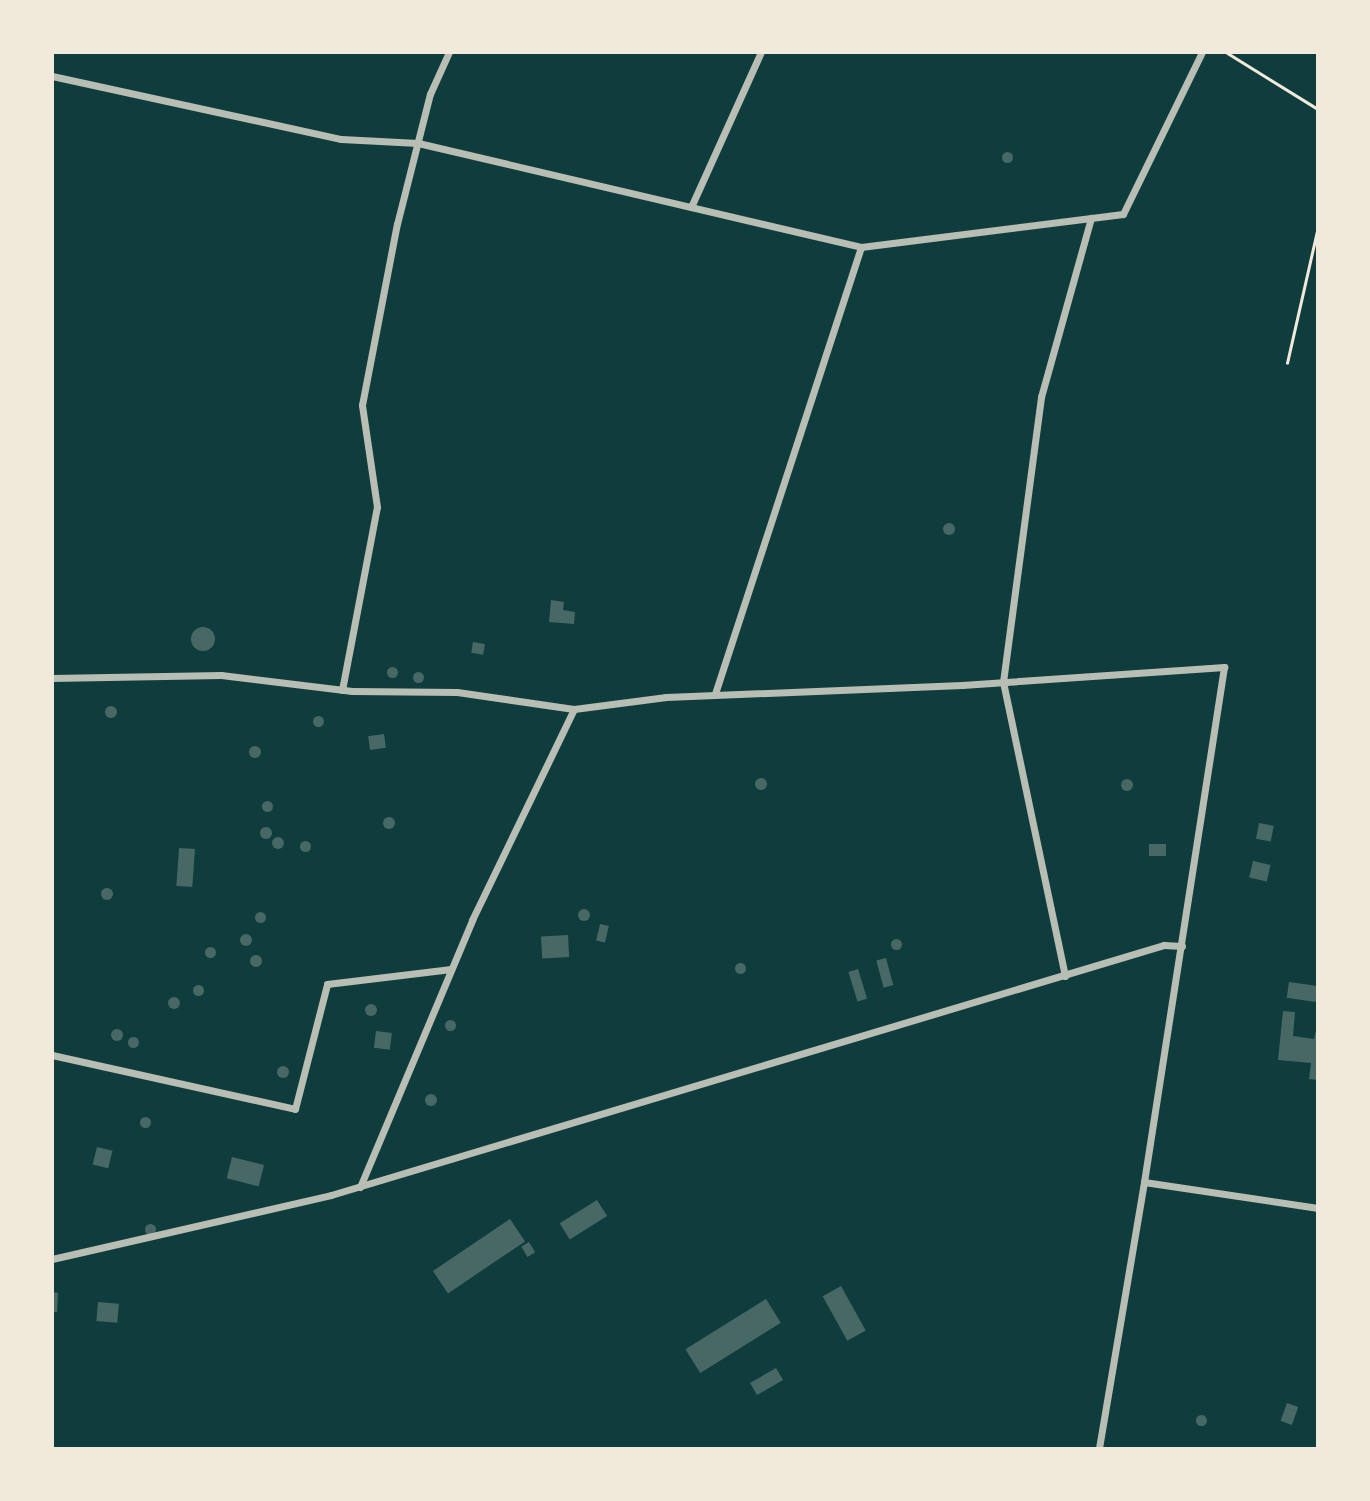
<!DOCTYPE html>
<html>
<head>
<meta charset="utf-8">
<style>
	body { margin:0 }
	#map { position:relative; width:1370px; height:1501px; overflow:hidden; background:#0f3d3e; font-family:"Times New Roman",serif }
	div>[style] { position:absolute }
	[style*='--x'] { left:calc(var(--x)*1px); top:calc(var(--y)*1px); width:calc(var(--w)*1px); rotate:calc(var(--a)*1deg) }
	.building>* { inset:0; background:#486865; transform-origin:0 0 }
	.round { border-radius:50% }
	.path>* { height:2.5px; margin:-1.25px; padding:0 1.25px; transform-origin:1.25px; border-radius:1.25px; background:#f1e9da }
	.minor>* { height:7px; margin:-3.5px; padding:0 3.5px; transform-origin:3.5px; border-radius:3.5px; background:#b8beb3 }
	span { translate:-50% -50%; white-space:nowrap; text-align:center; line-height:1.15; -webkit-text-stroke:7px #f1e9da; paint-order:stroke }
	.frame { position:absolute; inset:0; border:54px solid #f1e9da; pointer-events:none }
</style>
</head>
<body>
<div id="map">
	<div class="building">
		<i class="round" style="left:1001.5px;top:151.5px;width:11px;height:11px"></i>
		<i class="round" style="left:943px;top:523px;width:12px;height:12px"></i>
		<i style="clip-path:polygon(551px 600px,564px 602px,563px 610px,575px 612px,574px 624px,549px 622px)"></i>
		<i class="round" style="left:191px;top:627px;width:24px;height:24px"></i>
		<i style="left:473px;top:642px;width:12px;height:11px;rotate:9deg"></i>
		<i class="round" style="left:386.5px;top:666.5px;width:11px;height:11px"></i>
		<i class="round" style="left:412.5px;top:671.5px;width:11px;height:11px"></i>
		<i class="round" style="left:105px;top:706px;width:12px;height:12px"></i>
		<i class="round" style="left:312.5px;top:715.5px;width:11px;height:11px"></i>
		<i style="left:384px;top:734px;width:14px;height:16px;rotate:82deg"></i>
		<i class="round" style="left:249px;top:746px;width:12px;height:12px"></i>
		<i class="round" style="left:755px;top:778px;width:12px;height:12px"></i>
		<i class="round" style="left:1121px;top:779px;width:12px;height:12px"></i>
		<i class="round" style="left:261.5px;top:800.5px;width:11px;height:11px"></i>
		<i class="round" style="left:383px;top:817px;width:12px;height:12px"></i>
		<i style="left:1259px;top:823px;width:15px;height:16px;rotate:11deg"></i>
		<i class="round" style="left:260px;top:827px;width:12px;height:12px"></i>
		<i class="round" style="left:272px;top:837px;width:12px;height:12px"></i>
		<i class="round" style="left:299.5px;top:840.5px;width:11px;height:11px"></i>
		<i style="left:1149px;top:844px;width:17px;height:12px"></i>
		<i style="left:179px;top:848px;width:16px;height:38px;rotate:4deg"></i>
		<i style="left:1253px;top:861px;width:18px;height:17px;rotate:13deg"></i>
		<i class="round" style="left:101px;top:888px;width:12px;height:12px"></i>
		<i class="round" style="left:578px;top:909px;width:12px;height:12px"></i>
		<i class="round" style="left:254.5px;top:911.5px;width:11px;height:11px"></i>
		<i style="left:600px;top:924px;width:9px;height:17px;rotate:13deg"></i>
		<i class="round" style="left:240px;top:934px;width:12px;height:12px"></i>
		<i style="left:568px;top:935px;width:22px;height:27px;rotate:87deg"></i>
		<i class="round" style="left:890.5px;top:938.5px;width:11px;height:11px"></i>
		<i class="round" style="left:204.5px;top:946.5px;width:11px;height:11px"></i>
		<i class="round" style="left:250px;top:955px;width:12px;height:12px"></i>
		<i style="left:886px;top:958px;width:28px;height:10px;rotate:75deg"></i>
		<i class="round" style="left:734.5px;top:962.5px;width:11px;height:11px"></i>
		<i style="left:858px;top:969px;width:31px;height:10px;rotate:73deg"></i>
		<i style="left:1289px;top:982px;width:29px;height:16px;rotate:8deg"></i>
		<i class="round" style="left:192.5px;top:984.5px;width:11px;height:11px"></i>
		<i class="round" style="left:168px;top:997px;width:12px;height:12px"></i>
		<i class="round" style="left:365px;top:1004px;width:12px;height:12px"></i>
		<i style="clip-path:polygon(1283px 1011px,1295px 1012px,1293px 1036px,1314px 1039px,1318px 1022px,1318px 1080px,1309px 1079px,1311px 1063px,1278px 1060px)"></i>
		<i class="round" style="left:444.5px;top:1019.5px;width:11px;height:11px"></i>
		<i class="round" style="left:111px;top:1029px;width:12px;height:12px"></i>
		<i style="left:376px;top:1031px;width:16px;height:17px;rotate:7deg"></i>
		<i class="round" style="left:127.5px;top:1036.5px;width:11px;height:11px"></i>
		<i class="round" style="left:277px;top:1066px;width:12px;height:12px"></i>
		<i class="round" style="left:425px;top:1094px;width:12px;height:12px"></i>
		<i class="round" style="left:139.5px;top:1116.5px;width:11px;height:11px"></i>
		<i style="left:97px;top:1147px;width:16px;height:18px;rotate:14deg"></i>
		<i style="left:232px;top:1157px;width:33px;height:22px;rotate:14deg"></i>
		<i style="left:597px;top:1200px;width:19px;height:44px;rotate:58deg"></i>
		<i style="left:510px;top:1219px;width:27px;height:93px;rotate:56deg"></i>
		<i class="round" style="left:144.5px;top:1223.5px;width:11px;height:11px"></i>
		<i style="left:529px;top:1242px;width:12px;height:9px;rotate:59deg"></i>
		<i style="left:841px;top:1286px;width:51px;height:21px;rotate:61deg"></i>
		<i style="clip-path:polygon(52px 1292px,58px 1293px,57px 1312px,52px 1312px)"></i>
		<i style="left:766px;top:1299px;width:28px;height:95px;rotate:58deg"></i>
		<i style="left:98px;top:1302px;width:21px;height:19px;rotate:5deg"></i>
		<i style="left:776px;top:1368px;width:14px;height:30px;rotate:60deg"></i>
		<i style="left:1287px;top:1403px;width:12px;height:19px;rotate:20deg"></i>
		<i class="round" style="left:1195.5px;top:1414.5px;width:11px;height:11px"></i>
	</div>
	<div class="path">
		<i style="--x:1226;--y:52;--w:108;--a:31.8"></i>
		<i style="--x:1287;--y:363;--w:140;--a:-77.2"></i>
	</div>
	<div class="minor">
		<i style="--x:52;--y:76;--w:296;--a:12.3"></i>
		<i style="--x:341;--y:139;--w:77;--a:3"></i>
		<i style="--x:418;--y:143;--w:455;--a:13.2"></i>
		<i style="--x:861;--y:247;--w:471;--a:108.1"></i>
		<i style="--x:691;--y:207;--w:170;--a:-65.7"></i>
		<i style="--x:861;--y:247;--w:264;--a:-7.2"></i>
		<i style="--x:1123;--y:214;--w:180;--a:-64"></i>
		<i style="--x:52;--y:678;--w:169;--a:-1"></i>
		<i style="--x:221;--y:675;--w:132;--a:7"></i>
		<i style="--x:352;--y:691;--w:105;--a:0.5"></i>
		<i style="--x:457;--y:692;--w:118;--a:8.3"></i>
		<i style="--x:342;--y:690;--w:186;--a:-79.2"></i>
		<i style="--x:377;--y:507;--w:103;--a:-98.4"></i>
		<i style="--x:362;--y:405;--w:184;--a:-79.1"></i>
		<i style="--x:397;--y:224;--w:134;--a:-75.8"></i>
		<i style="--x:430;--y:94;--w:46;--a:-65.7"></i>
		<i style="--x:1065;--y:976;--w:300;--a:-101.9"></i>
		<i style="--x:1003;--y:682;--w:288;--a:-82.4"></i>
		<i style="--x:1041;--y:397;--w:186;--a:-74.4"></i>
		<i style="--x:52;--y:1055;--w:249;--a:12.5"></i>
		<i style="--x:295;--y:1109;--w:129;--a:-75.6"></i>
		<i style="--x:327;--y:984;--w:125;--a:-6.9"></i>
		<i style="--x:1144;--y:1182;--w:176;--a:8.5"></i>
		<i style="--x:360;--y:1187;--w:290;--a:-67.2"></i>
		<i style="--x:472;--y:920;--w:234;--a:-64.2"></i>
		<i style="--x:574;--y:709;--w:93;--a:-7.4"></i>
		<i style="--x:666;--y:697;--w:296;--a:-2.3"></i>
		<i style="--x:962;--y:685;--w:263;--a:-3.9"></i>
		<i style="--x:1224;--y:667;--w:521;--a:98.83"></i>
		<i style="--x:1144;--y:1182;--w:270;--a:99.6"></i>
		<i style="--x:52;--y:1259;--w:286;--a:-12.9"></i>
		<i style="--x:331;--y:1195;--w:870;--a:-16.71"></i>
		<i style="--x:1164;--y:945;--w:18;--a:3"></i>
	</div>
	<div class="frame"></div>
</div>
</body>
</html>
